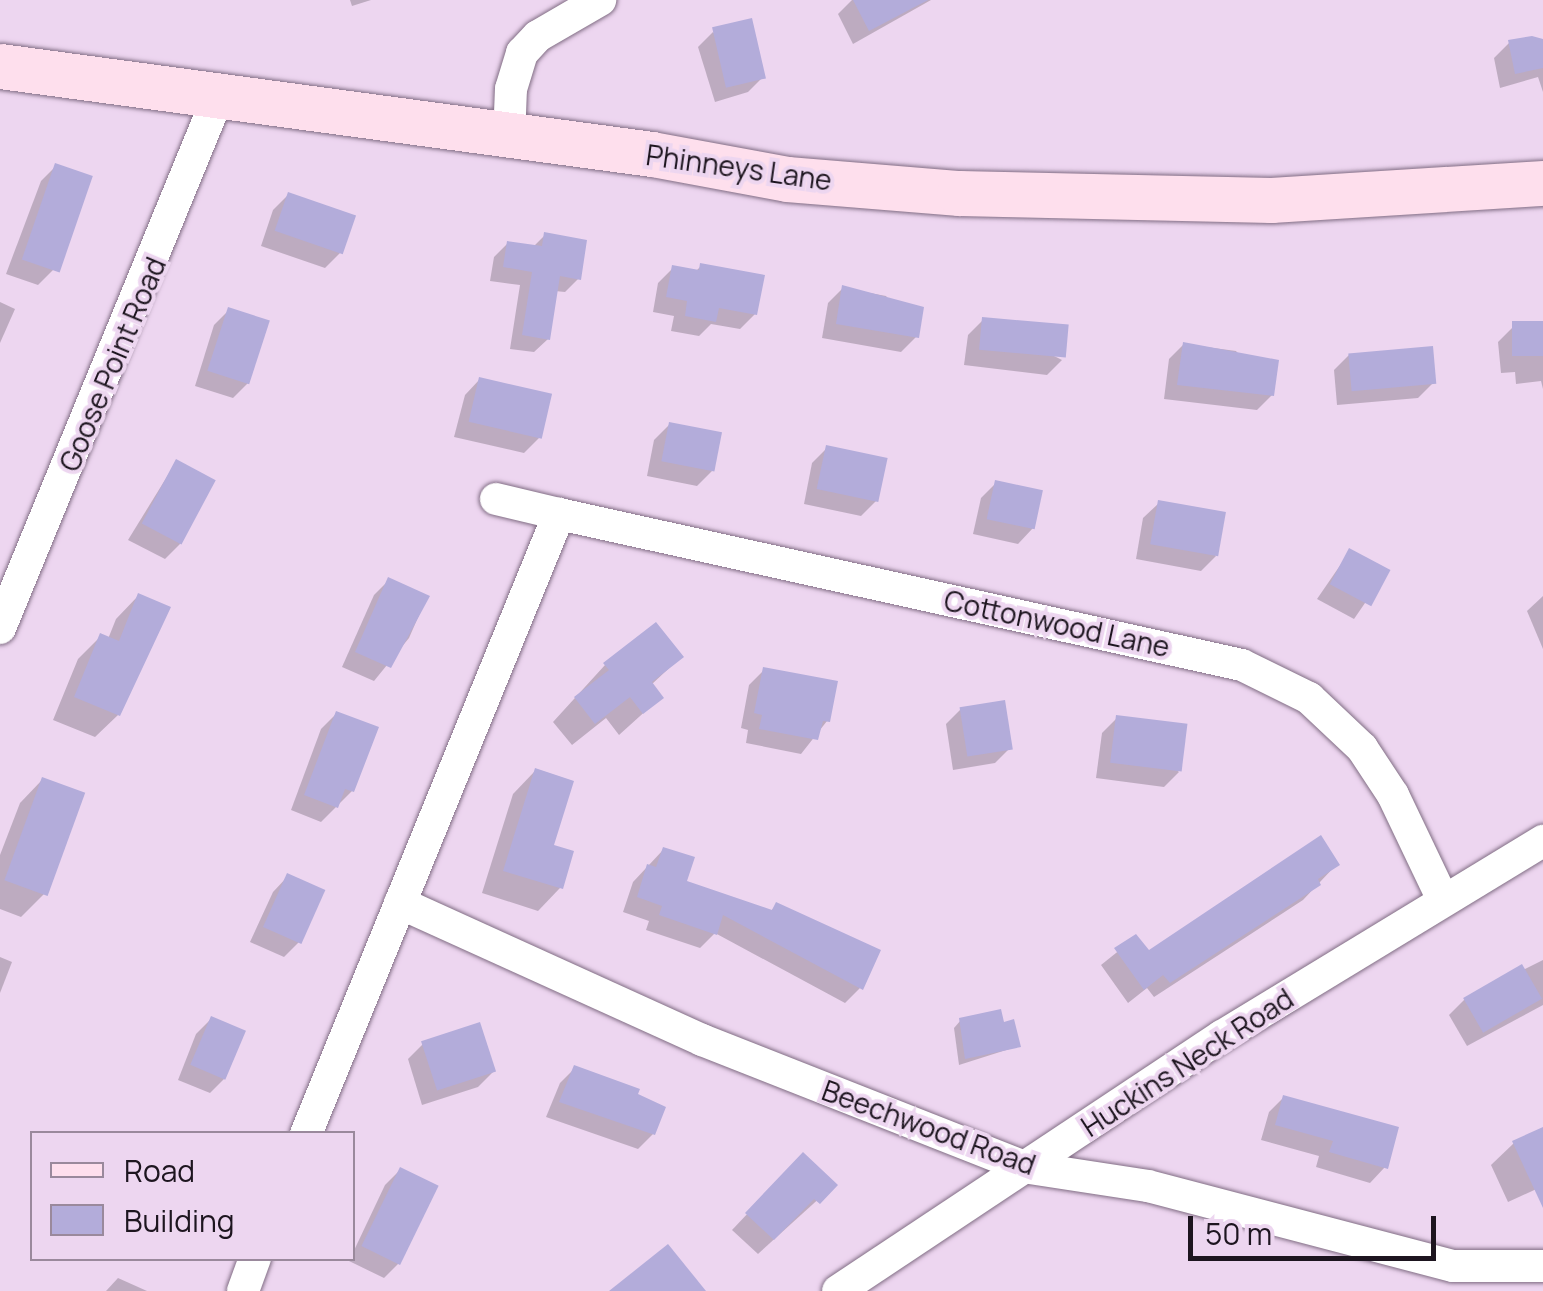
<!DOCTYPE html>
<html>
<head>
<meta charset="utf-8">
<style>
	body { margin:0 }
	#map { position:relative; width:1543px; height:1291px; overflow:hidden; background:#edd6f0; font-family:Manrope,sans-serif }
	div>[style] { position:absolute }
	[style*='--x'] { left:calc(var(--x)*1px); top:calc(var(--y)*1px); width:calc(var(--w)*1px); rotate:calc(var(--a)*1deg) }
	.shadow>* { inset:0; background:#0003 }
	.building>* { inset:0; background:#b3acda; transform-origin:0 0 }
	.roads { filter:drop-shadow(0 0 2px #816d84) drop-shadow(0 0 2px #816d84) }
	.street>* { height:32px; margin:-16px; padding:0 16px; transform-origin:16px; border-radius:16px; background:#fff }
	.secondary>* { height:45px; margin:-22.5px; padding:0 22.5px; transform-origin:22.5px; border-radius:22.5px; background:#fedfed }
	span { translate:-50% -50%; white-space:nowrap; text-align:center; line-height:1.15; -webkit-text-stroke:8px #edd6f0; paint-order:stroke }
	.street-label { font-size:28px; color:#1d151f }
	.legend { position:absolute; left:30px; top:1131px; width:325px; height:130px; box-sizing:border-box; background:#edd6f0; border:2px solid #9a899c; margin:0; padding:12px 18px; list-style:none; font-size:30px; color:#1d151f }
	.legend li { display:flex; align-items:center; gap:20px; height:50px }
	.legend b { width:50px; border:2px solid #9a899c }
	.scale { position:absolute; left:1188px; top:1216px; width:248px; height:45px; box-sizing:border-box; border:5px solid #1d151f; border-top:0; padding-left:12px; font-size:30px; line-height:35px; white-space:nowrap; color:#1d151f; -webkit-text-stroke:8px #edd6f0; paint-order:stroke }
</style>
</head>
<body>
<div id="map">
	<div class="shadow">
		<i style="clip-path:polygon(350px 0,371px 0,352px 6px)"></i>
		<i style="clip-path:polygon(852px 0,931px 0,853px 44px,838px 14px)"></i>
		<i style="clip-path:polygon(713px 32px,763px 77px,748px 92px,715px 102px,698px 47px)"></i>
		<i style="clip-path:polygon(1543px 41px,1543px 92px,1538px 77px,1500px 88px,1494px 58px,1509px 43px)"></i>
		<i style="clip-path:polygon(56px 166px,53px 270px,38px 285px,6px 274px,41px 181px)"></i>
		<i style="clip-path:polygon(288px 195px,340px 253px,325px 268px,261px 246px,273px 210px)"></i>
		<i style="clip-path:polygon(545px 235px,579px 278px,565px 292px,555px 291px,548px 339px,534px 352px,510px 349px,520px 285px,490px 281px,494px 257px,508px 243px,533px 247px)"></i>
		<i style="clip-path:polygon(701px 266px,755px 314px,740px 329px,711px 324px,699px 336px,671px 331px,674px 316px,653px 312px,658px 283px,673px 268px,695px 272px)"></i>
		<i style="clip-path:polygon(843px 288px,886px 296px,916px 337px,901px 352px,822px 338px,828px 303px)"></i>
		<i style="clip-path:polygon(0 302px,15px 309px,0 343px)"></i>
		<i style="clip-path:polygon(229px 310px,248px 383px,233px 398px,195px 386px,214px 325px)"></i>
		<i style="clip-path:polygon(983px 320px,1062px 360px,1047px 375px,964px 365px,968px 335px)"></i>
		<i style="clip-path:polygon(1543px 324px,1543px 389px,1541px 381px,1516px 384px,1515px 372px,1501px 373px,1498px 342px,1513px 327px)"></i>
		<i style="clip-path:polygon(1184px 344px,1236px 351px,1272px 395px,1257px 410px,1164px 399px,1169px 359px)"></i>
		<i style="clip-path:polygon(1349px 355px,1433px 383px,1418px 398px,1337px 405px,1334px 370px)"></i>
		<i style="clip-path:polygon(480px 379px,539px 438px,524px 453px,454px 437px,465px 395px)"></i>
		<i style="clip-path:polygon(669px 425px,712px 471px,697px 486px,647px 476px,654px 440px)"></i>
		<i style="clip-path:polygon(827px 448px,876px 501px,861px 516px,804px 504px,812px 463px)"></i>
		<i style="clip-path:polygon(176px 462px,180px 544px,165px 559px,128px 540px)"></i>
		<i style="clip-path:polygon(996px 483px,1033px 528px,1018px 544px,973px 534px,981px 498px)"></i>
		<i style="clip-path:polygon(1159px 503px,1216px 556px,1201px 571px,1136px 559px,1143px 518px)"></i>
		<i style="clip-path:polygon(1350px 551px,1387px 571px,1354px 619px,1317px 599px)"></i>
		<i style="clip-path:polygon(389px 580px,427px 597px,409px 638px,374px 681px,342px 667px,374px 595px)"></i>
		<i style="clip-path:polygon(138px 596px,118px 715px,95px 737px,53px 720px,78px 659px,101px 636px,108px 639px,116px 619px)"></i>
		<i style="clip-path:polygon(1543px 596px,1543px 649px,1527px 611px)"></i>
		<i style="clip-path:polygon(681px 657px,651px 685px,660px 698px,619px 735px,606px 718px,572px 745px,553px 722px,605px 665px)"></i>
		<i style="clip-path:polygon(764px 670px,827px 721px,801px 754px,746px 743px,748px 730px,741px 728px,749px 685px)"></i>
		<i style="clip-path:polygon(961px 709px,1010px 748px,995px 763px,953px 770px,946px 724px)"></i>
		<i style="clip-path:polygon(336px 714px,352px 791px,321px 822px,291px 810px,321px 729px)"></i>
		<i style="clip-path:polygon(1117px 718px,1179px 772px,1164px 787px,1096px 778px,1102px 733px)"></i>
		<i style="clip-path:polygon(535px 771px,560px 888px,538px 911px,482px 893px,513px 794px)"></i>
		<i style="clip-path:polygon(42px 780px,44px 894px,21px 917px,0 909px,0 855px,20px 803px)"></i>
		<i style="clip-path:polygon(663px 850px,684px 882px,770px 912px,776px 905px,860px 988px,845px 1003px,715px 933px,700px 948px,646px 930px,649px 921px,623px 912px,633px 882px)"></i>
		<i style="clip-path:polygon(1337px 864px,1303px 900px,1154px 997px,1147px 988px,1128px 1003px,1101px 965px,1136px 937px,1149px 953px)"></i>
		<i style="clip-path:polygon(288px 876px,299px 942px,284px 957px,250px 942px,273px 892px)"></i>
		<i style="clip-path:polygon(0 957px,12px 962px,0 993px)"></i>
		<i style="clip-path:polygon(1543px 960px,1543px 1005px,1467px 1046px,1449px 1015px,1464px 1000px)"></i>
		<i style="clip-path:polygon(211px 1019px,225px 1078px,210px 1093px,178px 1080px,196px 1034px)"></i>
		<i style="clip-path:polygon(961px 1020px,1002px 1025px,1019px 1046px,959px 1065px,954px 1028px)"></i>
		<i style="clip-path:polygon(423px 1044px,493px 1072px,478px 1087px,422px 1105px,408px 1059px)"></i>
		<i style="clip-path:polygon(575px 1068px,635px 1096px,653px 1134px,638px 1149px,546px 1117px,560px 1083px)"></i>
		<i style="clip-path:polygon(1284px 1097px,1385px 1167px,1370px 1183px,1316px 1167px,1319px 1156px,1261px 1140px,1269px 1112px)"></i>
		<i style="clip-path:polygon(1543px 1130px,1543px 1186px,1508px 1202px,1491px 1165px,1514px 1143px)"></i>
		<i style="clip-path:polygon(803px 1155px,834px 1185px,758px 1254px,732px 1230px)"></i>
		<i style="clip-path:polygon(400px 1170px,399px 1263px,384px 1278px,349px 1261px,385px 1185px)"></i>
		<i style="clip-path:polygon(118px 1278px,147px 1291px,106px 1291px)"></i>
	</div>
	<div class="building">
		<i style="clip-path:polygon(853px 0,928px 0,869px 31px)"></i>
		<i style="left:752px;top:18px;width:62px;height:41px;rotate:77deg"></i>
		<i style="clip-path:polygon(1532px 36px,1543px 39px,1543px 68px,1515px 74px,1508px 40px)"></i>
		<i style="left:55px;top:163px;width:40px;height:102px;rotate:19deg"></i>
		<i style="left:288px;top:192px;width:72px;height:41px;rotate:19deg"></i>
		<i style="clip-path:polygon(544px 232px,587px 240px,581px 280px,560px 276px,550px 340px,522px 335px,532px 272px,503px 267px,507px 241px,542px 246px)"></i>
		<i style="clip-path:polygon(700px 263px,765px 275px,757px 315px,719px 308px,716px 322px,685px 316px,687px 301px,666px 297px,672px 265px,699px 270px)"></i>
		<i style="clip-path:polygon(842px 285px,924px 307px,919px 338px,836px 324px)"></i>
		<i style="left:228px;top:307px;width:44px;height:67px;rotate:18deg"></i>
		<i style="left:982px;top:317px;width:87px;height:33px;rotate:5deg"></i>
		<i style="left:1543px;top:321px;width:35px;height:31px;rotate:90deg"></i>
		<i style="clip-path:polygon(1183px 342px,1279px 360px,1274px 396px,1177px 385px)"></i>
		<i style="left:1433px;top:346px;width:38px;height:85px;rotate:85deg"></i>
		<i style="left:479px;top:377px;width:75px;height:46px;rotate:13deg"></i>
		<i style="left:669px;top:422px;width:54px;height:40px;rotate:11deg"></i>
		<i style="left:826px;top:445px;width:63px;height:45px;rotate:12deg"></i>
		<i style="left:176px;top:459px;width:45px;height:73px;rotate:28deg"></i>
		<i style="left:995px;top:480px;width:49px;height:40px;rotate:12deg"></i>
		<i style="left:1158px;top:500px;width:69px;height:45px;rotate:10deg"></i>
		<i style="left:1349px;top:548px;width:47px;height:41px;rotate:28deg"></i>
		<i style="clip-path:polygon(388px 577px,430px 596px,391px 668px,355px 652px)"></i>
		<i style="clip-path:polygon(138px 593px,171px 607px,120px 716px,74px 697px,100px 633px,119px 641px)"></i>
		<i style="clip-path:polygon(656px 622px,684px 657px,652px 682px,664px 698px,643px 714px,630px 697px,595px 724px,574px 697px,609px 670px,603px 663px)"></i>
		<i style="clip-path:polygon(763px 667px,838px 681px,830px 722px,823px 721px,818px 740px,759px 729px,762px 715px,754px 713px)"></i>
		<i style="left:1005px;top:700px;width:50px;height:46px;rotate:81deg"></i>
		<i style="clip-path:polygon(336px 711px,379px 727px,354px 792px,345px 789px,338px 808px,304px 795px)"></i>
		<i style="left:1116px;top:715px;width:72px;height:48px;rotate:7deg"></i>
		<i style="clip-path:polygon(535px 768px,574px 781px,554px 845px,574px 851px,563px 889px,503px 871px)"></i>
		<i style="left:42px;top:777px;width:46px;height:110px;rotate:20deg"></i>
		<i style="clip-path:polygon(1321px 835px,1340px 865px,1318px 879px,1321px 885px,1170px 983px,1163px 975px,1144px 990px,1114px 948px,1136px 934px,1149px 950px)"></i>
		<i style="clip-path:polygon(663px 847px,695px 857px,687px 881px,772px 910px,776px 902px,881px 950px,863px 990px,723px 915px,717px 935px,659px 915px,662px 906px,637px 897px,647px 864px,656px 867px)"></i>
		<i style="left:287px;top:873px;width:42px;height:59px;rotate:24deg"></i>
		<i style="left:1522px;top:964px;width:40px;height:68px;rotate:60deg"></i>
		<i style="clip-path:polygon(1001px 1009px,1004px 1022px,1014px 1019px,1021px 1047px,965px 1059px,959px 1018px)"></i>
		<i style="left:211px;top:1016px;width:38px;height:53px;rotate:23deg"></i>
		<i style="left:480px;top:1022px;width:52px;height:62px;rotate:72deg"></i>
		<i style="clip-path:polygon(574px 1065px,640px 1089px,638px 1094px,666px 1107px,655px 1135px,559px 1102px)"></i>
		<i style="clip-path:polygon(1283px 1095px,1399px 1127px,1388px 1169px,1329px 1152px,1333px 1141px,1275px 1125px)"></i>
		<i style="clip-path:polygon(1543px 1127px,1543px 1208px,1512px 1141px)"></i>
		<i style="clip-path:polygon(803px 1152px,838px 1185px,820px 1204px,814px 1199px,774px 1240px,745px 1213px)"></i>
		<i style="left:400px;top:1167px;width:43px;height:88px;rotate:26deg"></i>
		<i style="clip-path:polygon(668px 1244px,706px 1291px,609px 1291px)"></i>
	</div>
	<div class="roads">
		<div class="street">
			<i style="--x:509;--y:138;--w:49;--a:-87.7"></i>
			<i style="--x:511;--y:89;--w:38;--a:-73"></i>
			<i style="--x:522;--y:53;--w:23;--a:-47"></i>
			<i style="--x:538;--y:36;--w:72;--a:-30.1"></i>
			<i style="--x:496;--y:499;--w:65;--a:13.4"></i>
			<i style="--x:0;--y:628;--w:574;--a:-67.68"></i>
			<i style="--x:400;--y:903;--w:332;--a:24.4"></i>
			<i style="--x:702;--y:1040;--w:346;--a:21.5"></i>
			<i style="--x:1024;--y:1167;--w:125;--a:8.7"></i>
			<i style="--x:1148;--y:1186;--w:315;--a:14.7"></i>
			<i style="--x:1453;--y:1266;--w:90;--a:0"></i>
			<i style="--x:306;--y:1134;--w:670;--a:-67.8"></i>
			<i style="--x:559;--y:514;--w:699;--a:12.47"></i>
			<i style="--x:1242;--y:665;--w:75;--a:26.2"></i>
			<i style="--x:1309;--y:698;--w:73;--a:43.3"></i>
			<i style="--x:1362;--y:748;--w:56;--a:56.6"></i>
			<i style="--x:1393;--y:795;--w:116;--a:64.5"></i>
			<i style="--x:243;--y:1291;--w:35;--a:-70"></i>
			<i style="--x:838;--y:1291;--w:461;--a:-33.6"></i>
			<i style="--x:1222;--y:1036;--w:376;--a:-31.3"></i>
		</div>
		<div class="secondary">
			<i style="--x:0;--y:66;--w:658;--a:7.69"></i>
			<i style="--x:652;--y:154;--w:137;--a:10.5"></i>
			<i style="--x:787;--y:179;--w:173;--a:4.7"></i>
			<i style="--x:959;--y:193;--w:312;--a:1.3"></i>
			<i style="--x:1271;--y:200;--w:273;--a:-3.6"></i>
		</div>
	</div>
	<div class="street-label">
		<span style="left:739px;top:167px;rotate:8deg">Phinneys Lane</span>
		<span style="left:112px;top:364px;rotate:-67deg">Goose Point Road</span>
		<span style="left:1057px;top:623px;rotate:12deg">Cottonwood Lane</span>
		<span style="left:1187px;top:1062px;rotate:-33deg">Huckins Neck Road</span>
		<span style="left:929px;top:1127px;rotate:20deg">Beechwood Road</span>
	</div>
	<ul class="legend">
	<li><b style="height:12px;background:#fedfed"></b>Road</li>
	<li><b style="height:28px;background:#b3acda"></b>Building</li>
	</ul>
	<div class="scale">50 m</div>
</div>
</body>
</html>
